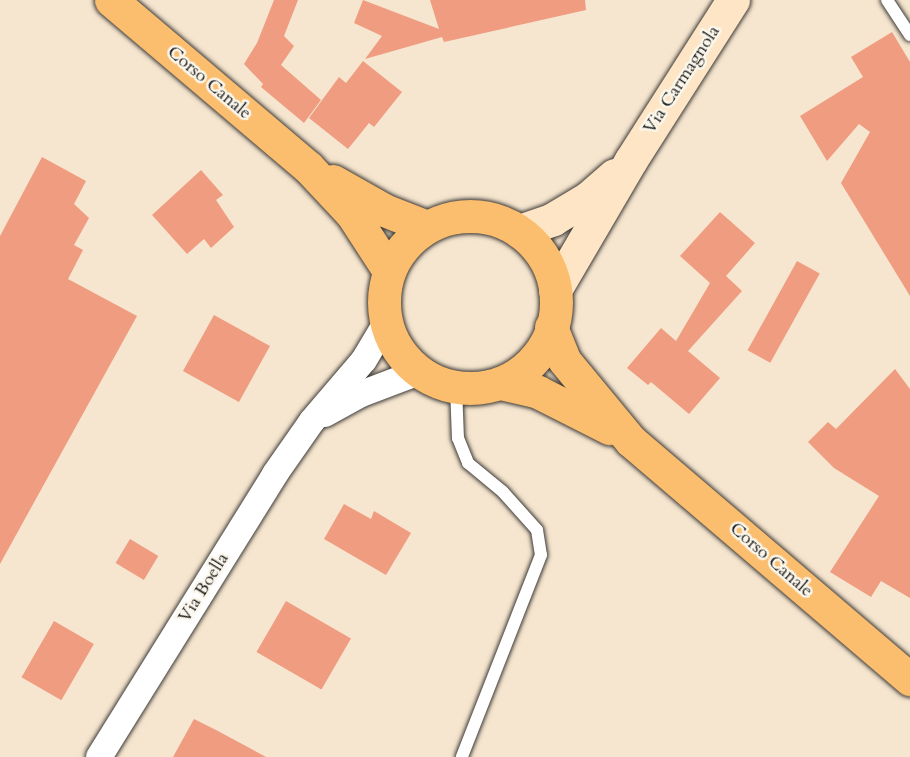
<!DOCTYPE html>
<html>
<head>
<meta charset="utf-8">
<style>
	body { margin:0 }
	#map { position:relative; width:910px; height:757px; overflow:hidden; background:#f6e6cf; font-family:Cardo,serif }
	div>[style] { position:absolute }
	[style*='--x'] { left:calc(var(--x)*1px); top:calc(var(--y)*1px); width:calc(var(--w)*1px); rotate:calc(var(--a)*1deg) }
	.building>* { inset:0; background:#ef9c80; transform-origin:0 0 }
	.roads { filter:drop-shadow(0 0 2px #3d3a37) drop-shadow(0 0 2px #3d3a37) }
	.lane>* { height:12px; margin:-6px; padding:0 6px; transform-origin:6px; border-radius:6px; background:#fff }
	.street>* { height:26px; margin:-13px; padding:0 13px; transform-origin:13px; border-radius:13px; background:#fff }
	.secondary>* { height:33px; margin:-16.5px; padding:0 16.5px; transform-origin:16.5px; border-radius:16.5px; background:#fde5c5 }
	.primary>* { height:33px; margin:-16.5px; padding:0 16.5px; transform-origin:16.5px; border-radius:16.5px; background:#fbbd6e }
	.primary>.ring { margin:-16.5px; padding:0; box-sizing:content-box; background:none; border:33px solid #fbbd6e; border-radius:50% }
	span { translate:-50% -50%; white-space:nowrap; text-align:center; line-height:1.15; -webkit-text-stroke:5px #fbf7ec; paint-order:stroke }
	.street-label { font-size:18px; color:#1c1c1c }
</style>
</head>
<body>
<div id="map">
	<div class="building">
		<i style="clip-path:polygon(274px 0,298px 0,284px 36px,294px 46px,281px 65px,321px 100px,304px 123px,261px 87px,263px 84px,244px 64px,257px 43px)"></i>
		<i style="clip-path:polygon(363px 0,439px 29px,430px 0,585px 0,586px 10px,444px 42px,442px 37px,365px 59px,382px 36px,354px 23px)"></i>
		<i style="clip-path:polygon(892px 32px,910px 62px,910px 296px,841px 183px,870px 132px,859px 124px,827px 161px,800px 116px,863px 77px,851px 57px)"></i>
		<i style="clip-path:polygon(363px 61px,402px 92px,374px 127px,369px 123px,348px 149px,309px 118px,339px 77px,346px 83px)"></i>
		<i style="clip-path:polygon(42px 157px,86px 181px,74px 204px,89px 218px,74px 245px,83px 250px,68px 279px,137px 316px,0 564px,0 236px)"></i>
		<i style="clip-path:polygon(201px 170px,223px 195px,216px 200px,234px 227px,211px 248px,204px 239px,187px 254px,152px 215px)"></i>
		<i style="clip-path:polygon(720px 212px,755px 243px,726px 276px,742px 291px,688px 351px,720px 378px,689px 414px,651px 382px,648px 385px,627px 368px,661px 328px,676px 341px,710px 283px,680px 256px)"></i>
		<i style="left:797px;top:261px;width:26px;height:102px;rotate:29deg"></i>
		<i style="left:214px;top:315px;width:64px;height:64px;rotate:29deg"></i>
		<i style="clip-path:polygon(895px 369px,910px 389px,910px 598px,881px 581px,871px 597px,830px 572px,879px 496px,834px 468px,808px 442px,828px 422px,836px 429px)"></i>
		<i style="clip-path:polygon(344px 504px,371px 519px,374px 511px,411px 533px,386px 575px,324px 539px)"></i>
		<i style="left:130px;top:539px;width:33px;height:28px;rotate:31deg"></i>
		<i style="left:286px;top:601px;width:75px;height:59px;rotate:30deg"></i>
		<i style="left:54px;top:621px;width:46px;height:65px;rotate:30deg"></i>
		<i style="clip-path:polygon(194px 719px,216px 730px,266px 757px,173px 757px)"></i>
	</div>
	<div class="roads">
		<div class="lane">
			<i style="--x:887;--y:0;--w:42;--a:56.7"></i>
			<i style="--x:456;--y:387;--w:51;--a:87.8"></i>
			<i style="--x:458;--y:438;--w:27;--a:68"></i>
			<i style="--x:468;--y:463;--w:45;--a:39.6"></i>
			<i style="--x:503;--y:492;--w:51;--a:48.2"></i>
			<i style="--x:537;--y:530;--w:25;--a:81"></i>
			<i style="--x:541;--y:555;--w:217;--a:111.4"></i>
		</div>
		<div class="street">
			<i style="--x:325;--y:414;--w:41;--a:-29.1"></i>
			<i style="--x:361;--y:394;--w:62;--a:-20.8"></i>
			<i style="--x:99;--y:757;--w:333;--a:-58.1"></i>
			<i style="--x:275;--y:474;--w:65;--a:-55.1"></i>
			<i style="--x:312;--y:421;--w:80;--a:-49.6"></i>
			<i style="--x:364;--y:360;--w:43;--a:-59.3"></i>
		</div>
		<div class="secondary">
			<i style="--x:519;--y:231;--w:36;--a:-19"></i>
			<i style="--x:553;--y:219;--w:41;--a:-31"></i>
			<i style="--x:588;--y:198;--w:35;--a:-41"></i>
			<i style="--x:555;--y:290;--w:151;--a:-59.7"></i>
			<i style="--x:631;--y:160;--w:190;--a:-57.5"></i>
		</div>
		<div class="primary">
			<i style="--x:111;--y:0;--w:258;--a:40.3"></i>
			<i style="--x:308;--y:167;--w:64;--a:46.9"></i>
			<i style="--x:352;--y:214;--w:68;--a:57"></i>
			<i style="--x:333;--y:181;--w:59;--a:29.6"></i>
			<i style="--x:384;--y:210;--w:46;--a:21.6"></i>
			<i class="ring" style="left:384px;top:216px;width:139px;height:139px"></i>
			<i style="--x:551;--y:327;--w:35;--a:68"></i>
			<i style="--x:564;--y:360;--w:105;--a:50.4"></i>
			<i style="--x:631;--y:441;--w:367;--a:40.5"></i>
			<i style="--x:500;--y:383;--w:39;--a:13"></i>
			<i style="--x:538;--y:392;--w:80;--a:26.9"></i>
		</div>
	</div>
	<div class="street-label">
		<span style="left:682px;top:80px;rotate:-57deg">Via Carmagnola</span>
		<span style="left:209px;top:83px;rotate:40deg">Corso Canale</span>
		<span style="left:771px;top:560px;rotate:41deg">Corso Canale</span>
		<span style="left:204px;top:588px;rotate:-58deg">Via Boella</span>
	</div>
</div>
</body>
</html>
